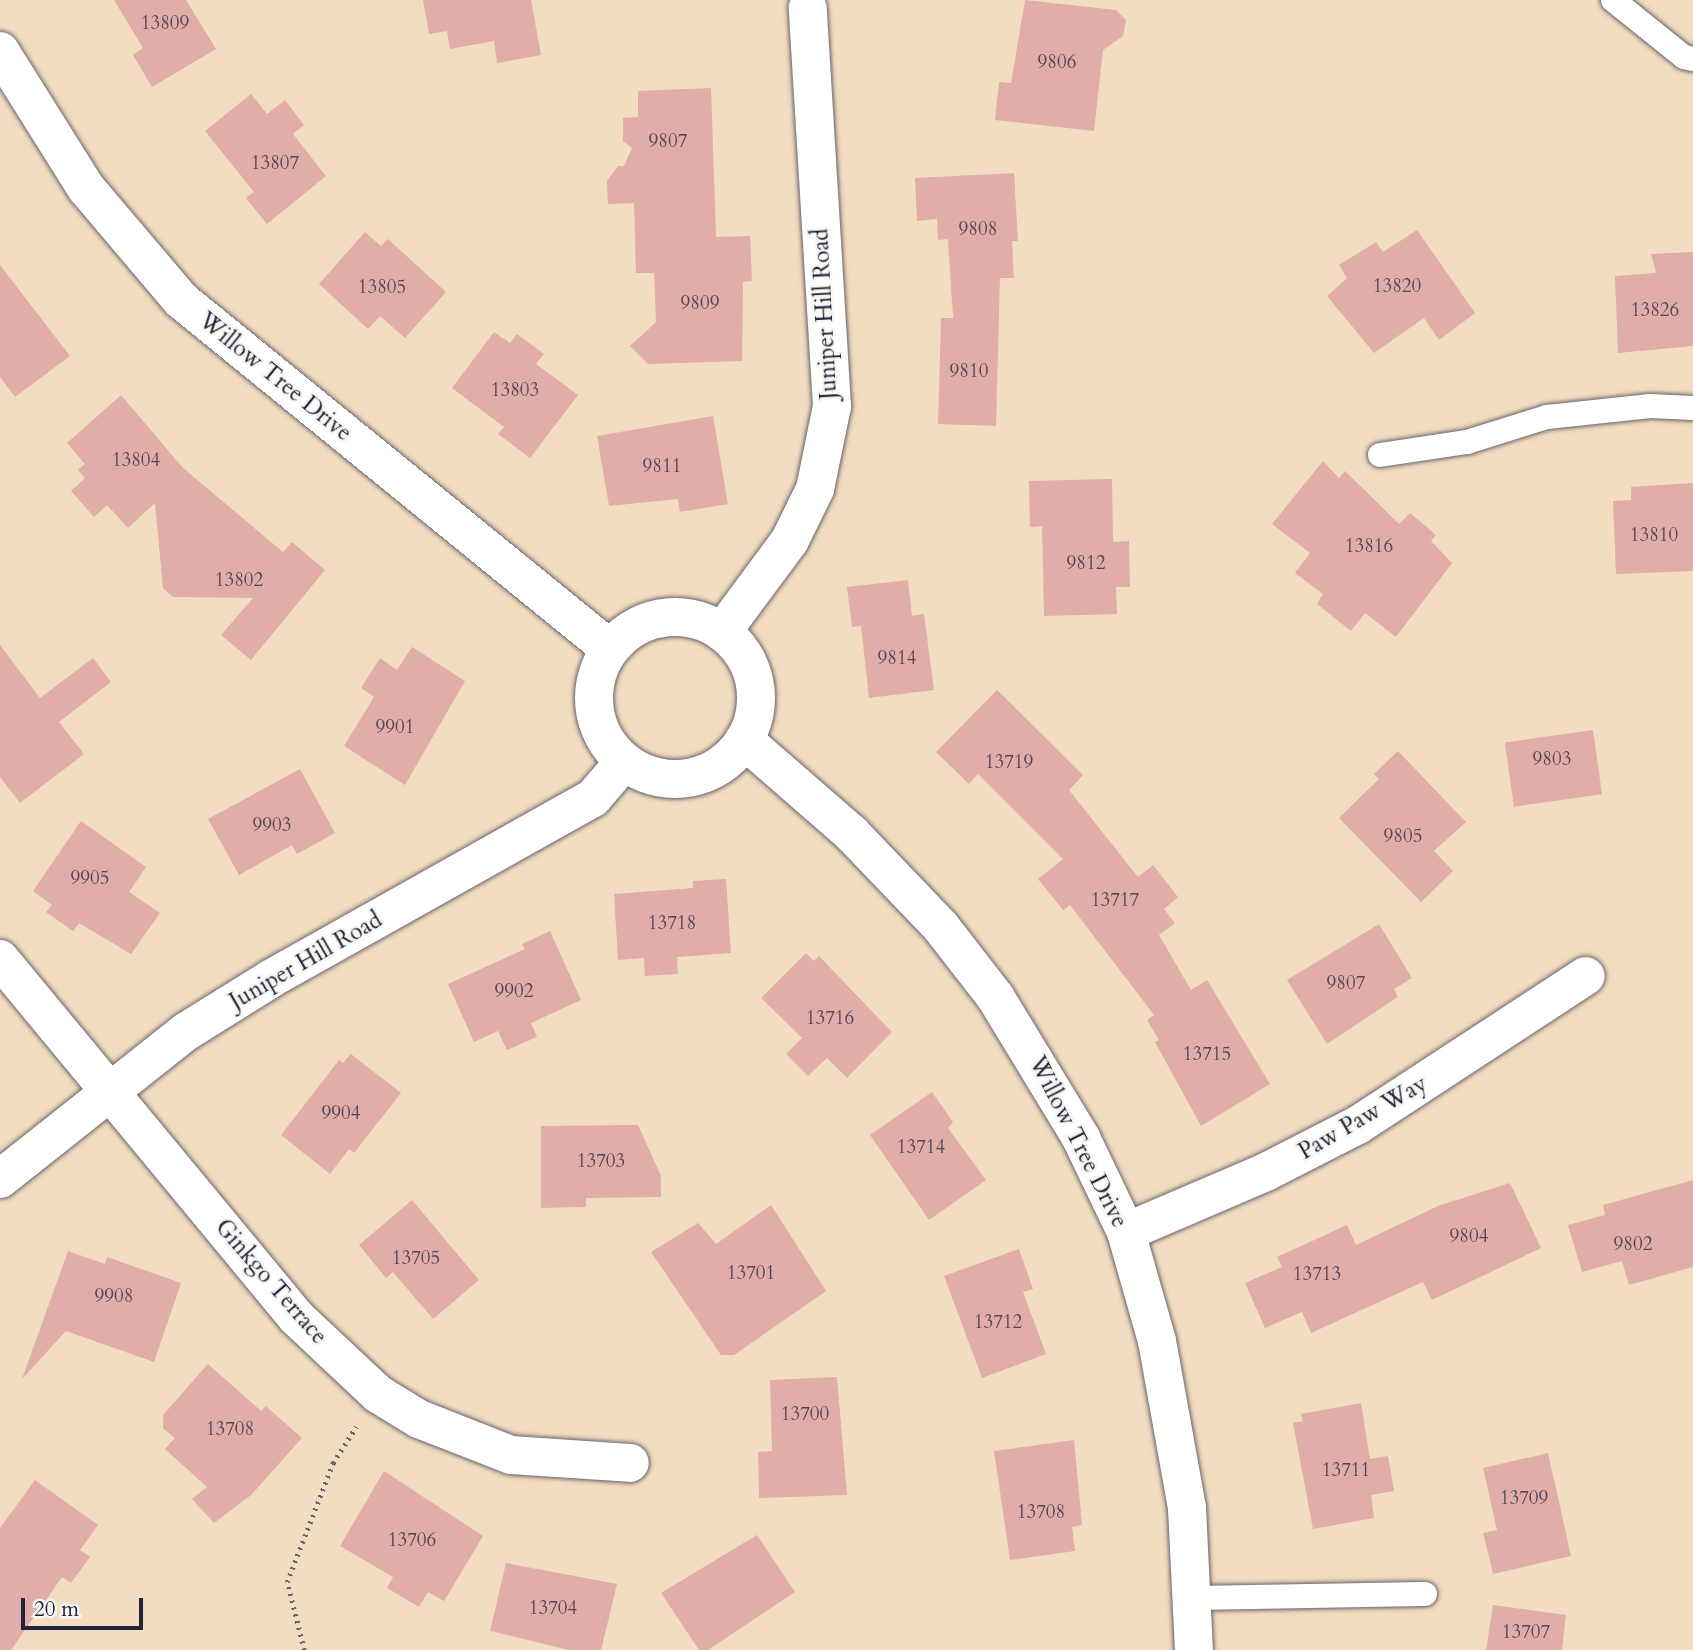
<!DOCTYPE html>
<html>
<head>
<meta charset="utf-8">
<style>
	body { margin:0 }
	#map { position:relative; width:1693px; height:1650px; overflow:hidden; background:#f2ddc0; font-family:Cardo,serif }
	div>[style] { position:absolute }
	[style*='--x'] { left:calc(var(--x)*1px); top:calc(var(--y)*1px); width:calc(var(--w)*1px); rotate:calc(var(--a)*1deg) }
	.building>* { inset:0; background:#e1ada8; transform-origin:0 0 }
	.path>* { height:4.5px; margin-top:-2.25px; transform-origin:0; background:repeating-linear-gradient(90deg,#6b636a 0 2px,transparent 0 7px) }
	.roads { filter:drop-shadow(0 0 2px #6b636a) drop-shadow(0 0 2px #6b636a) }
	.service>* { height:24px; margin:-12px; padding:0 12px; transform-origin:12px; border-radius:12px; background:#fff }
	.minor>* { height:38px; margin:-19px; padding:0 19px; transform-origin:19px; border-radius:19px; background:#fff }
	.minor>.ring { margin:-19px; padding:0; box-sizing:content-box; background:none; border:38px solid #fff; border-radius:50% }
	span { translate:-50% -50%; white-space:nowrap; text-align:center; line-height:1.15; -webkit-text-stroke:5px #f6f6f2; paint-order:stroke }
	.number-label { font-size:19px; color:#524556 }
	.number-label span { -webkit-text-stroke-width:0 }
	.street-label { font-size:23px; color:#22223b }
	.scale { position:absolute; left:21px; top:1598px; width:122px; height:32px; box-sizing:border-box; border:4px solid #22223b; border-top:0; padding-left:9px; font-size:21px; line-height:24px; white-space:nowrap; color:#22223b; -webkit-text-stroke:5px #f6f6f2; paint-order:stroke }
</style>
</head>
<body>
<div id="map">
	<div class="building">
		<i style="clip-path:polygon(114px 0,186px 0,216px 49px,152px 87px,133px 55px,143px 48px)"></i>
		<i style="clip-path:polygon(423px 0,531px 0,541px 55px,497px 63px,494px 41px,450px 49px,447px 31px,429px 34px)"></i>
		<i style="clip-path:polygon(1025px 0,1116px 10px,1126px 20px,1123px 36px,1103px 50px,1094px 131px,995px 120px,999px 82px,1011px 83px)"></i>
		<i style="clip-path:polygon(711px 88px,716px 237px,750px 236px,752px 281px,743px 282px,742px 361px,648px 364px,630px 346px,656px 322px,654px 273px,636px 273px,634px 203px,608px 204px,607px 181px,618px 166px,624px 166px,632px 148px,623px 141px,623px 118px,638px 117px,638px 91px)"></i>
		<i style="clip-path:polygon(251px 94px,267px 114px,285px 100px,304px 125px,293px 134px,326px 176px,267px 224px,246px 198px,254px 192px,205px 131px)"></i>
		<i style="clip-path:polygon(1014px 173px,1018px 241px,1012px 241px,1014px 278px,1000px 278px,996px 426px,938px 424px,941px 318px,953px 318px,948px 239px,938px 240px,937px 219px,917px 221px,915px 178px)"></i>
		<i style="clip-path:polygon(1417px 230px,1475px 313px,1439px 340px,1424px 318px,1374px 353px,1327px 296px,1347px 278px,1339px 265px,1376px 242px,1383px 252px)"></i>
		<i style="clip-path:polygon(365px 232px,381px 246px,388px 239px,446px 292px,405px 338px,380px 316px,368px 329px,319px 284px)"></i>
		<i style="clip-path:polygon(1693px 252px,1693px 346px,1618px 353px,1615px 276px,1656px 273px,1651px 254px)"></i>
		<i style="clip-path:polygon(0 265px,70px 356px,15px 397px,0 377px)"></i>
		<i style="clip-path:polygon(494px 332px,510px 343px,517px 334px,544px 354px,536px 364px,578px 395px,530px 458px,498px 434px,504px 427px,452px 388px)"></i>
		<i style="clip-path:polygon(121px 395px,183px 468px,283px 552px,292px 542px,325px 570px,251px 660px,221px 635px,253px 598px,173px 597px,163px 588px,155px 503px,128px 528px,107px 505px,94px 517px,71px 491px,85px 478px,78px 470px,85px 464px,67px 443px)"></i>
		<i style="clip-path:polygon(713px 416px,728px 504px,680px 512px,678px 499px,609px 506px,597px 436px)"></i>
		<i style="clip-path:polygon(1323px 461px,1339px 478px,1345px 471px,1399px 524px,1410px 513px,1436px 535px,1431px 541px,1452px 563px,1396px 637px,1365px 613px,1351px 631px,1317px 604px,1323px 594px,1295px 573px,1310px 553px,1272px 524px)"></i>
		<i style="clip-path:polygon(1112px 479px,1113px 542px,1129px 541px,1130px 587px,1116px 587px,1117px 614px,1044px 616px,1042px 526px,1030px 527px,1029px 481px)"></i>
		<i style="clip-path:polygon(1693px 483px,1693px 571px,1616px 574px,1613px 501px,1631px 500px,1631px 487px)"></i>
		<i style="clip-path:polygon(908px 580px,912px 616px,924px 614px,934px 690px,869px 698px,861px 626px,852px 627px,847px 587px)"></i>
		<i style="clip-path:polygon(0 645px,40px 698px,93px 658px,111px 682px,59px 722px,84px 754px,20px 803px,0 777px)"></i>
		<i style="clip-path:polygon(412px 647px,465px 681px,405px 785px,344px 746px,374px 697px,361px 688px,380px 658px,397px 670px)"></i>
		<i style="clip-path:polygon(997px 690px,1083px 775px,1069px 790px,1138px 877px,1153px 865px,1178px 897px,1164px 909px,1175px 923px,1159px 935px,1191px 990px,1207px 980px,1270px 1084px,1201px 1126px,1155px 1042px,1159px 1040px,1147px 1020px,1154px 1015px,1070px 905px,1063px 910px,1038px 879px,1063px 859px,978px 774px,969px 784px,936px 752px)"></i>
		<i style="left:1593px;top:730px;width:65px;height:89px;rotate:82deg"></i>
		<i style="clip-path:polygon(1398px 751px,1466px 822px,1434px 851px,1453px 871px,1421px 902px,1339px 818px,1379px 779px,1374px 774px)"></i>
		<i style="clip-path:polygon(300px 769px,335px 833px,297px 854px,292px 845px,239px 875px,208px 819px)"></i>
		<i style="clip-path:polygon(81px 821px,146px 867px,129px 892px,160px 913px,131px 954px,79px 923px,73px 931px,46px 912px,52px 905px,33px 891px)"></i>
		<i style="clip-path:polygon(726px 879px,731px 953px,677px 957px,678px 974px,645px 976px,644px 958px,618px 960px,614px 894px,693px 888px,693px 881px)"></i>
		<i style="clip-path:polygon(1379px 924px,1412px 978px,1394px 989px,1398px 997px,1327px 1044px,1287px 980px)"></i>
		<i style="clip-path:polygon(550px 931px,581px 1000px,531px 1023px,537px 1037px,507px 1050px,498px 1031px,474px 1042px,448px 984px,525px 949px,522px 944px)"></i>
		<i style="clip-path:polygon(806px 953px,814px 961px,819px 956px,892px 1032px,847px 1078px,827px 1058px,808px 1076px,786px 1054px,802px 1038px,761px 998px)"></i>
		<i style="clip-path:polygon(351px 1054px,401px 1093px,354px 1153px,349px 1149px,330px 1174px,281px 1135px,339px 1060px,343px 1063px)"></i>
		<i style="clip-path:polygon(932px 1092px,953px 1122px,948px 1128px,986px 1180px,929px 1220px,870px 1135px)"></i>
		<i style="clip-path:polygon(638px 1125px,661px 1176px,661px 1197px,586px 1198px,586px 1207px,541px 1208px,541px 1126px)"></i>
		<i style="clip-path:polygon(1693px 1180px,1693px 1267px,1629px 1285px,1622px 1261px,1582px 1272px,1568px 1225px,1605px 1215px,1603px 1205px)"></i>
		<i style="clip-path:polygon(1510px 1183px,1541px 1248px,1432px 1300px,1423px 1282px,1311px 1333px,1302px 1312px,1265px 1328px,1245px 1283px,1282px 1267px,1277px 1257px,1347px 1225px,1356px 1245px,1438px 1206px)"></i>
		<i style="clip-path:polygon(412px 1200px,479px 1280px,433px 1319px,393px 1272px,386px 1278px,359px 1245px)"></i>
		<i style="clip-path:polygon(771px 1205px,826px 1291px,734px 1355px,721px 1355px,651px 1252px,698px 1223px,716px 1244px)"></i>
		<i style="clip-path:polygon(1019px 1249px,1033px 1289px,1023px 1292px,1046px 1354px,982px 1378px,944px 1276px)"></i>
		<i style="clip-path:polygon(68px 1251px,105px 1264px,107px 1257px,181px 1283px,154px 1362px,66px 1331px,22px 1379px)"></i>
		<i style="clip-path:polygon(208px 1364px,261px 1411px,266px 1406px,302px 1438px,251px 1495px,214px 1523px,192px 1499px,207px 1487px,165px 1449px,175px 1438px,163px 1428px,163px 1415px)"></i>
		<i style="clip-path:polygon(837px 1377px,847px 1495px,759px 1498px,758px 1452px,772px 1451px,770px 1380px)"></i>
		<i style="clip-path:polygon(1361px 1403px,1370px 1459px,1388px 1456px,1394px 1491px,1371px 1495px,1374px 1518px,1313px 1529px,1293px 1423px,1303px 1421px,1301px 1414px)"></i>
		<i style="clip-path:polygon(1074px 1440px,1082px 1525px,1072px 1527px,1075px 1551px,1010px 1560px,994px 1451px)"></i>
		<i style="clip-path:polygon(1548px 1453px,1571px 1556px,1493px 1574px,1483px 1533px,1497px 1530px,1483px 1468px)"></i>
		<i style="clip-path:polygon(384px 1471px,483px 1536px,444px 1601px,428px 1592px,419px 1607px,387px 1588px,393px 1577px,340px 1546px)"></i>
		<i style="clip-path:polygon(35px 1480px,98px 1525px,80px 1550px,90px 1557px,71px 1583px,62px 1577px,11px 1650px,0 1650px,0 1528px)"></i>
		<i style="clip-path:polygon(757px 1535px,795px 1592px,708px 1650px,699px 1650px,661px 1593px)"></i>
		<i style="clip-path:polygon(506px 1563px,617px 1584px,601px 1650px,569px 1650px,490px 1631px)"></i>
		<i style="clip-path:polygon(1493px 1605px,1566px 1615px,1562px 1650px,1486px 1650px)"></i>
	</div>
	<div class="path">
		<i style="--x:304;--y:1650;--w:70;--a:-104"></i>
		<i style="--x:287;--y:1582;--w:128;--a:-68.9"></i>
		<i style="--x:333;--y:1463;--w:43;--a:-57.4"></i>
	</div>
	<div class="roads">
		<div class="service">
			<i style="--x:1613;--y:0;--w:91;--a:38.8"></i>
			<i style="--x:1684;--y:57;--w:9;--a:13"></i>
			<i style="--x:1380;--y:455;--w:88;--a:-8.5"></i>
			<i style="--x:1467;--y:442;--w:84;--a:-17.4"></i>
			<i style="--x:1547;--y:417;--w:104;--a:-6.1"></i>
			<i style="--x:1650;--y:406;--w:43;--a:2.7"></i>
			<i style="--x:1193;--y:1598;--w:232;--a:-1"></i>
		</div>
		<div class="minor">
			<i style="--x:0;--y:51;--w:162;--a:57.9"></i>
			<i style="--x:86;--y:188;--w:147;--a:49.7"></i>
			<i style="--x:181;--y:300;--w:553;--a:39.13"></i>
			<i class="ring" style="left:594px;top:617px;width:124px;height:124px"></i>
			<i style="--x:722;--y:632;--w:114;--a:-53.5"></i>
			<i style="--x:790;--y:540;--w:57;--a:-63.9"></i>
			<i style="--x:815;--y:489;--w:85;--a:-78.4"></i>
			<i style="--x:832;--y:406;--w:399;--a:-93.5"></i>
			<i style="--x:744;--y:740;--w:142;--a:41"></i>
			<i style="--x:851;--y:833;--w:130;--a:46.2"></i>
			<i style="--x:941;--y:927;--w:90;--a:52.2"></i>
			<i style="--x:996;--y:998;--w:164;--a:58.7"></i>
			<i style="--x:1081;--y:1138;--w:104;--a:64.4"></i>
			<i style="--x:1126;--y:1232;--w:113;--a:74.1"></i>
			<i style="--x:1157;--y:1341;--w:170;--a:79.8"></i>
			<i style="--x:1187;--y:1508;--w:142;--a:87.2"></i>
			<i style="--x:0;--y:959;--w:465;--a:50.4"></i>
			<i style="--x:296;--y:1317;--w:112;--a:43.2"></i>
			<i style="--x:378;--y:1394;--w:48;--a:31.4"></i>
			<i style="--x:419;--y:1419;--w:99;--a:21.4"></i>
			<i style="--x:511;--y:1455;--w:119;--a:3.8"></i>
			<i style="--x:0;--y:1179;--w:238;--a:-38.4"></i>
			<i style="--x:187;--y:1031;--w:100;--a:-31.9"></i>
			<i style="--x:272;--y:978;--w:368;--a:-29.3"></i>
			<i style="--x:593;--y:798;--w:48;--a:-49.3"></i>
			<i style="--x:1126;--y:1232;--w:152;--a:-23.2"></i>
			<i style="--x:1266;--y:1172;--w:103;--a:-27.1"></i>
			<i style="--x:1358;--y:1125;--w:272;--a:-33.2"></i>
		</div>
	</div>
	<div class="number-label">
		<span style="left:165px;top:24px">13809</span>
		<span style="left:1057px;top:63px">9806</span>
		<span style="left:668px;top:142px">9807</span>
		<span style="left:275px;top:164px">13807</span>
		<span style="left:978px;top:230px">9808</span>
		<span style="left:1397px;top:287px">13820</span>
		<span style="left:382px;top:288px">13805</span>
		<span style="left:700px;top:304px">9809</span>
		<span style="left:1655px;top:311px">13826</span>
		<span style="left:969px;top:372px">9810</span>
		<span style="left:515px;top:391px">13803</span>
		<span style="left:136px;top:461px">13804</span>
		<span style="left:662px;top:467px">9811</span>
		<span style="left:1654px;top:536px">13810</span>
		<span style="left:1369px;top:547px">13816</span>
		<span style="left:1086px;top:564px">9812</span>
		<span style="left:239px;top:581px">13802</span>
		<span style="left:897px;top:659px">9814</span>
		<span style="left:395px;top:728px">9901</span>
		<span style="left:1552px;top:760px">9803</span>
		<span style="left:1009px;top:763px">13719</span>
		<span style="left:272px;top:826px">9903</span>
		<span style="left:1403px;top:837px">9805</span>
		<span style="left:90px;top:879px">9905</span>
		<span style="left:1115px;top:901px">13717</span>
		<span style="left:672px;top:924px">13718</span>
		<span style="left:1346px;top:984px">9807</span>
		<span style="left:514px;top:992px">9902</span>
		<span style="left:830px;top:1019px">13716</span>
		<span style="left:1207px;top:1055px">13715</span>
		<span style="left:341px;top:1114px">9904</span>
		<span style="left:921px;top:1148px">13714</span>
		<span style="left:601px;top:1162px">13703</span>
		<span style="left:1469px;top:1237px">9804</span>
		<span style="left:1633px;top:1245px">9802</span>
		<span style="left:416px;top:1259px">13705</span>
		<span style="left:751px;top:1274px">13701</span>
		<span style="left:1317px;top:1275px">13713</span>
		<span style="left:114px;top:1297px">9908</span>
		<span style="left:998px;top:1323px">13712</span>
		<span style="left:805px;top:1415px">13700</span>
		<span style="left:230px;top:1430px">13708</span>
		<span style="left:1346px;top:1471px">13711</span>
		<span style="left:1524px;top:1499px">13709</span>
		<span style="left:1041px;top:1513px">13708</span>
		<span style="left:412px;top:1541px">13706</span>
		<span style="left:553px;top:1609px">13704</span>
		<span style="left:1526px;top:1633px">13707</span>
	</div>
	<div class="street-label">
		<span style="left:825px;top:314px;rotate:-93deg">Juniper Hill Road</span>
		<span style="left:275px;top:377px;rotate:39deg">Willow Tree Drive</span>
		<span style="left:306px;top:961px;rotate:-30deg">Juniper Hill Road</span>
		<span style="left:1363px;top:1118px;rotate:-30deg">Paw Paw Way</span>
		<span style="left:1078px;top:1142px;rotate:63deg">Willow Tree Drive</span>
		<span style="left:271px;top:1282px;rotate:49deg">Ginkgo Terrace</span>
	</div>
	<div class="scale">20 m</div>
</div>
</body>
</html>
